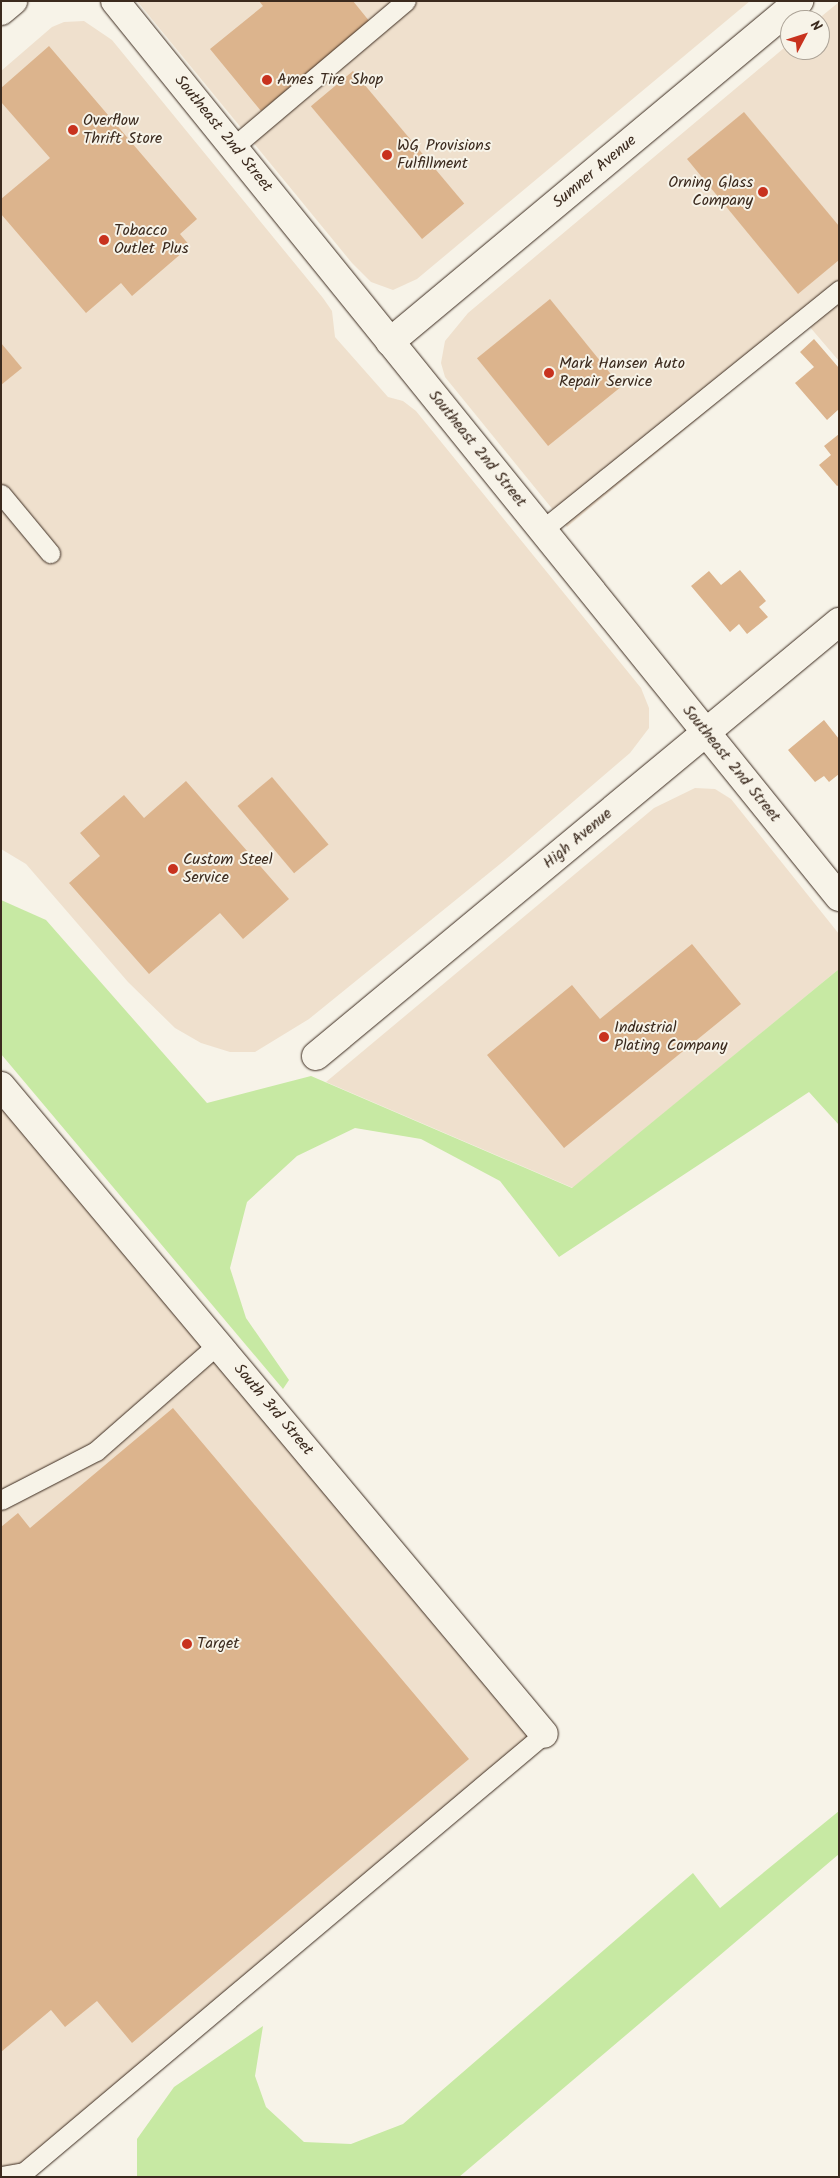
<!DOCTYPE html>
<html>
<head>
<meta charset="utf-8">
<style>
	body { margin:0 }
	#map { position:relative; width:840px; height:2178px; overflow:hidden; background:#f7f3e8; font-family:Kalam,sans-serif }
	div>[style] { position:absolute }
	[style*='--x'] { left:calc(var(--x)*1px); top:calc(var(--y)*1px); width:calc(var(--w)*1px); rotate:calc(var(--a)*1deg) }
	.built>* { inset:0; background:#efe0cd }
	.green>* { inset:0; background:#c7e9a3 }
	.building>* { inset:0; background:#dcb48d; transform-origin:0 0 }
	.roads { filter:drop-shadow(0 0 1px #3b2a1e) drop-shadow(0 0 1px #3b2a1e) }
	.lane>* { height:19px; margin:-9.5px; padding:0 9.5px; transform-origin:9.5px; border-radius:9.5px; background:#f7f3e8 }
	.street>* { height:28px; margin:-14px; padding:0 14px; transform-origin:14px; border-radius:14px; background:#f7f3e8 }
	.primary>* { height:28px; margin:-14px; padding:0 14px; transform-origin:14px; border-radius:14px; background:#f7f3e8 }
	.dots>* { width:14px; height:14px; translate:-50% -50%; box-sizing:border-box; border:2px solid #f7f3e8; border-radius:50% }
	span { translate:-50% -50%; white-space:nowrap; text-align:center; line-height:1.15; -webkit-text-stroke:4px #f7f3e8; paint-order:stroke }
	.poi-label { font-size:16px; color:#3b2a1e }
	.left { translate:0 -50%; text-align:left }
	.right { translate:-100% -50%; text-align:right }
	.street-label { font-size:16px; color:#3b2a1e }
	.frame { position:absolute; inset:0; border:2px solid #3b2a1e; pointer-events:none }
	.north { position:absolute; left:780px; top:10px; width:50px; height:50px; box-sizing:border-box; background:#f7f3e8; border:1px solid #aca397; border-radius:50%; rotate:50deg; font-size:14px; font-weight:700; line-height:20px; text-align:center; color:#3b2a1e }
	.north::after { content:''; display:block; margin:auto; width:18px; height:22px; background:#c8321e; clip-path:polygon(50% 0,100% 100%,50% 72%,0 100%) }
</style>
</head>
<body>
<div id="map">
	<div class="built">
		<i style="clip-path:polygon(137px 1px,750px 1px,417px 279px,393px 290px,371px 282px,352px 263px)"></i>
		<i style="clip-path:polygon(839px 2px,839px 361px,809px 326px,567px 527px,445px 377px,441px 363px,445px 341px,468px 313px,790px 43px,790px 50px,820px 50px,820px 20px,817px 20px)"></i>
		<i style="clip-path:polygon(84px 21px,112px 40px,323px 298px,332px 311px,335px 337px,388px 397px,403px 401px,416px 411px,641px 688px,649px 708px,649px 728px,630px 753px,505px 860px,309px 1019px,255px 1052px,230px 1052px,201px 1043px,175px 1028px,128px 982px,26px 864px,1px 849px,1px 71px,52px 27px,64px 22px)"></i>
		<i style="clip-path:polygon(695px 788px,715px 789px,731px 799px,839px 934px,839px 969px,573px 1188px,326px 1082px,654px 808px)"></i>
		<i style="clip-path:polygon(1px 1086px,544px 1734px,24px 2172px,1px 2176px)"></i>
	</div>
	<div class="green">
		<i style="clip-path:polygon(1px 900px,46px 920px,207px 1103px,311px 1076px,572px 1188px,839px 969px,839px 1125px,809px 1092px,559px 1257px,500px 1181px,421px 1139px,355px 1128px,297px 1156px,247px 1202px,230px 1268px,246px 1318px,289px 1380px,283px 1389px,1px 1054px)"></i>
		<i style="clip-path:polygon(839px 1811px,839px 1854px,459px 2177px,137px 2177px,137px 2139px,174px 2087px,263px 2026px,255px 2076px,266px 2107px,304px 2142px,351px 2144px,403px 2124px,693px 1873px,720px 1908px)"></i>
	</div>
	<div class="building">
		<i style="clip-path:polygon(259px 1px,353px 1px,370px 22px,261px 111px,210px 49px,263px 6px)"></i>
		<i style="clip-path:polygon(49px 46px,197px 219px,180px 234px,190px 246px,132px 296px,121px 283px,86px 313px,1px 214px,1px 199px,50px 158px,1px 102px,1px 88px)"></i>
		<i style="left:353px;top:71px;width:173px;height:55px;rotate:50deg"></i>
		<i style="clip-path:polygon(744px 112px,839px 226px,839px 260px,798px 294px,687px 159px)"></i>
		<i style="left:550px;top:299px;width:113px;height:94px;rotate:51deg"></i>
		<i style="clip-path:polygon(814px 339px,839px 368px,839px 409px,827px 420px,795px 383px,814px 367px,800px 352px)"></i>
		<i style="clip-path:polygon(1px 343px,22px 368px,1px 385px)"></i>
		<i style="clip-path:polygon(839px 434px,839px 485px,837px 486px,819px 465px,831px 455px,824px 446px)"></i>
		<i style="clip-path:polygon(740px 570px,766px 601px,759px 607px,768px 617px,747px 634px,739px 624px,730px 632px,691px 586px,709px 571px,721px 585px)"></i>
		<i style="clip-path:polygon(824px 720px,839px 739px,839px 774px,829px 782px,824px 776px,815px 782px,788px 750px)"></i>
		<i style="left:272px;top:777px;width:88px;height:45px;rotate:50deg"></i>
		<i style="clip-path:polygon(186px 781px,289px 899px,243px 939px,220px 913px,149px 974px,69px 883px,100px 856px,80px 833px,124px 795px,144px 818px)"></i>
		<i style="clip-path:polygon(692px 944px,741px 1004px,564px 1148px,487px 1055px,572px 985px,600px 1019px)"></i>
		<i style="clip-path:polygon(173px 1408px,469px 1759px,132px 2043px,97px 2001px,65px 2027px,51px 2010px,1px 2052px,1px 1527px,18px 1513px,30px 1528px)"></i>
	</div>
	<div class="roads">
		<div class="lane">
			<i style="--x:233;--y:147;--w:226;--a:-40.2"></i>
			<i style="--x:1;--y:494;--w:77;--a:50.3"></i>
			<i style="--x:542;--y:530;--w:382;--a:-38.9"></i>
			<i style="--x:1;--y:1500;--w:107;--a:-27.3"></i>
			<i style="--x:96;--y:1451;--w:161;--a:-41.2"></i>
			<i style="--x:1;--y:2176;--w:23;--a:-10"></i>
			<i style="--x:24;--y:2172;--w:680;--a:-40.11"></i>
		</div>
		<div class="street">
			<i style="--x:115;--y:1;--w:1152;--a:51.06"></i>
			<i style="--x:390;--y:342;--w:533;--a:-39.82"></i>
			<i style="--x:316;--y:1056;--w:680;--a:-39.69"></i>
			<i style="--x:1;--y:1086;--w:845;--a:50.04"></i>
		</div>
		<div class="primary">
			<i style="--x:1;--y:11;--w:16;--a:-40"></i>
		</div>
	</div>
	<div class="dots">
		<i style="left:267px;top:80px;background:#c8321e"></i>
		<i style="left:73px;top:130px;background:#c8321e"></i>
		<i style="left:387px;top:155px;background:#c8321e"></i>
		<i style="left:763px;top:192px;background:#c8321e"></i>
		<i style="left:104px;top:240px;background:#c8321e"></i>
		<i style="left:549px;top:373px;background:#c8321e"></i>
		<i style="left:173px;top:869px;background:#c8321e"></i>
		<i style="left:604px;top:1037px;background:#c8321e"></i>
		<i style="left:187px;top:1644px;background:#c8321e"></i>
	</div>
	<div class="poi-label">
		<span class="left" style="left:277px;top:80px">Ames Tire Shop</span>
		<span class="left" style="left:83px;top:130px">Overflow<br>Thrift Store</span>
		<span class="left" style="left:397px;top:155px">WG Provisions<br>Fulfillment</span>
		<span class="right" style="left:753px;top:192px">Orning Glass<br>Company</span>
		<span class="left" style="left:114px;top:240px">Tobacco<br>Outlet Plus</span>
		<span class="left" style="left:559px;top:373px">Mark Hansen Auto<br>Repair Service</span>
		<span class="left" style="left:183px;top:869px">Custom Steel<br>Service</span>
		<span class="left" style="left:614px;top:1037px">Industrial<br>Plating Company</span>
		<span class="left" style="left:197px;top:1644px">Target</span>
	</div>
	<div class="street-label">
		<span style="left:223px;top:134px;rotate:51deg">Southeast 2nd Street</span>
		<span style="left:595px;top:172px;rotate:-40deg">Sumner Avenue</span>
		<span style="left:477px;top:449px;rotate:51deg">Southeast 2nd Street</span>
		<span style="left:731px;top:764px;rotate:51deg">Southeast 2nd Street</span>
		<span style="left:578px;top:839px;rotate:-40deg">High Avenue</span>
		<span style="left:273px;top:1410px;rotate:50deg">South 3rd Street</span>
	</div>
	<div class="frame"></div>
	<div class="north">N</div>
</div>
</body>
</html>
